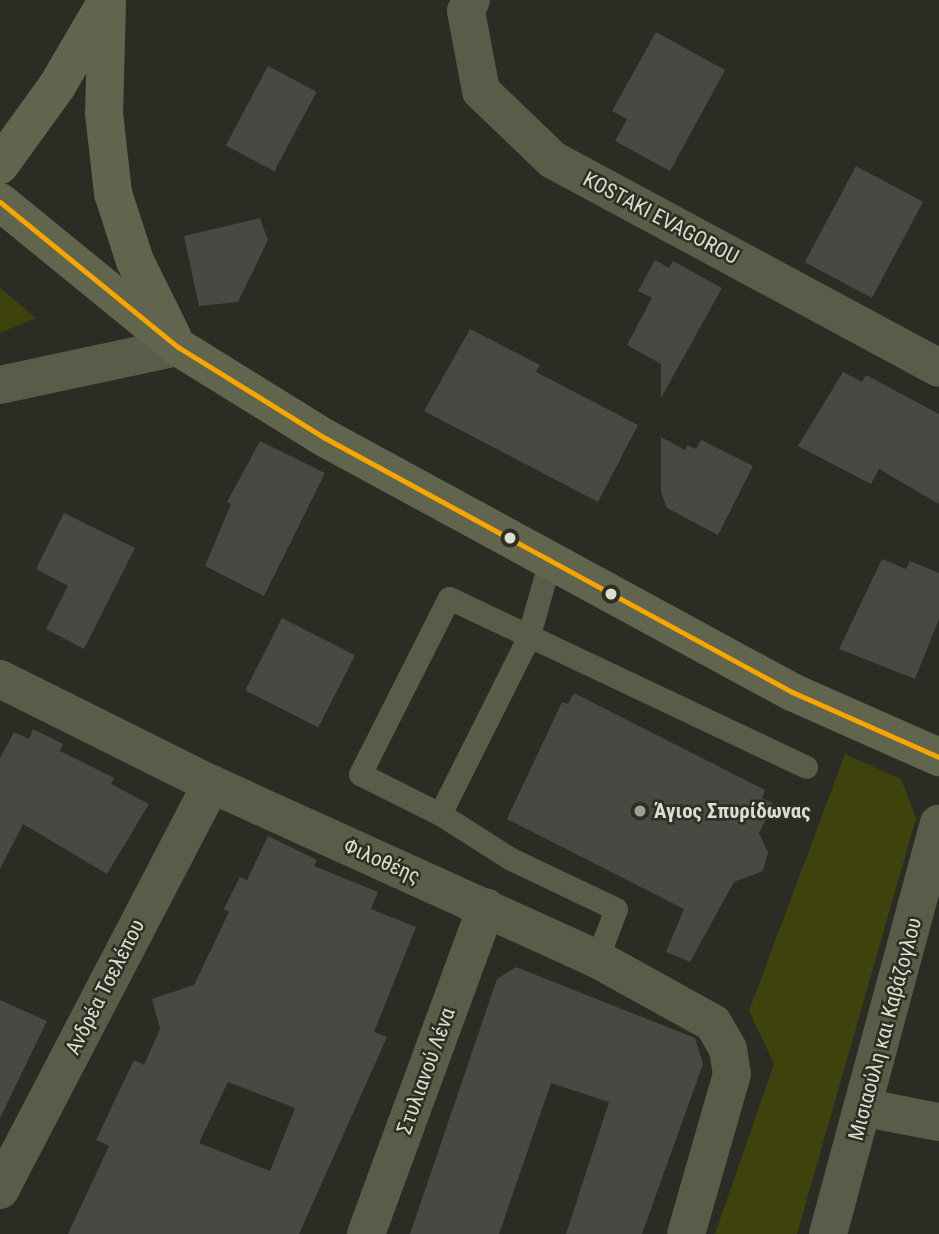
<!DOCTYPE html>
<html>
<head>
<meta charset="utf-8">
<style>
	body { margin:0 }
	#map { position:relative; width:939px; height:1234px; overflow:hidden; background:#2b2c24; font-family:"Roboto Condensed",sans-serif }
	div>[style] { position:absolute }
	[style*='--x'] { left:calc(var(--x)*1px); top:calc(var(--y)*1px); width:calc(var(--w)*1px); rotate:calc(var(--a)*1deg) }
	.green>* { inset:0; background:#3e430e }
	.building>* { inset:0; background:#484942; transform-origin:0 0 }
	.lane>* { height:23px; margin:-11.5px; padding:0 11.5px; transform-origin:11.5px; border-radius:11.5px; background:#595c49 }
	.street>* { height:38px; margin:-19px; padding:0 19px; transform-origin:19px; border-radius:19px; background:#595c49 }
	.secondary>* { height:38px; margin:-19px; padding:0 19px; transform-origin:19px; border-radius:19px; background:#62654e }
	.bus-1>* { height:5px; margin:-2.5px; padding:0 2.5px; transform-origin:2.5px; border-radius:2.5px; background:#f7a600 }
	.dots>* { width:19px; height:19px; translate:-50% -50%; box-sizing:border-box; border:4px solid #2d2f21; border-radius:50% }
	span { translate:-50% -50%; white-space:nowrap; text-align:center; line-height:1.15; -webkit-text-stroke:5px #2d2f21; paint-order:stroke }
	.street-label { font-size:21px; color:#dcded5 }
	.poi-label { font-size:21px; color:#dcded5; font-weight:700 }
	.left { translate:0 -50%; text-align:left }
</style>
</head>
<body>
<div id="map">
	<div class="green">
		<i style="clip-path:polygon(0 288px,36px 318px,0 333px)"></i>
		<i style="clip-path:polygon(845px 754px,901px 779px,916px 818px,797px 1234px,715px 1234px,774px 1064px,749px 1011px)"></i>
	</div>
	<div class="building">
		<i style="clip-path:polygon(656px 32px,725px 70px,670px 171px,615px 141px,627px 119px,612px 111px)"></i>
		<i style="left:268px;top:66px;width:55px;height:90px;rotate:28deg"></i>
		<i style="left:856px;top:166px;width:76px;height:109px;rotate:28deg"></i>
		<i style="clip-path:polygon(260px 218px,268px 240px,238px 302px,199px 306px,184px 236px)"></i>
		<i style="clip-path:polygon(655px 260px,669px 268px,673px 261px,722px 288px,661px 398px,661px 364px,627px 345px,652px 298px,638px 291px)"></i>
		<i style="clip-path:polygon(470px 329px,540px 365px,536px 372px,638px 425px,598px 502px,424px 411px)"></i>
		<i style="clip-path:polygon(843px 372px,862px 382px,866px 375px,939px 414px,939px 504px,879px 469px,871px 484px,798px 446px)"></i>
		<i style="clip-path:polygon(661px 437px,685px 450px,687px 445px,696px 449px,701px 440px,753px 466px,718px 535px,667px 508px,661px 493px)"></i>
		<i style="clip-path:polygon(260px 441px,325px 473px,264px 596px,205px 566px,231px 504px,227px 502px)"></i>
		<i style="clip-path:polygon(64px 513px,135px 548px,84px 649px,46px 629px,68px 586px,36px 569px)"></i>
		<i style="clip-path:polygon(882px 559px,906px 569px,910px 561px,939px 573px,939px 619px,915px 679px,839px 649px)"></i>
		<i style="left:282px;top:618px;width:82px;height:81px;rotate:27deg"></i>
		<i style="clip-path:polygon(574px 693px,765px 790px,762px 798px,774px 804px,759px 833px,768px 852px,763px 871px,734px 882px,690px 962px,666px 952px,684px 909px,507px 819px,562px 702px,568px 704px)"></i>
		<i style="clip-path:polygon(33px 729px,63px 744px,60px 751px,114px 778px,111px 784px,149px 804px,107px 874px,23px 824px,0 869px,0 758px,14px 732px,29px 739px)"></i>
		<i style="clip-path:polygon(evenodd,268px 836px,317px 860px,314px 866px,378px 892px,371px 909px,416px 927px,374px 1032px,387px 1037px,299px 1234px,68px 1234px,109px 1146px,96px 1140px,134px 1060px,144px 1065px,160px 1029px,152px 999px,194px 985px,229px 912px,224px 909px,240px 877px,247px 880px,268px 836px,228px 1082px,295px 1108px,270px 1171px,199px 1143px,228px 1082px)"></i>
		<i style="clip-path:polygon(516px 967px,695px 1038px,703px 1064px,642px 1234px,566px 1234px,609px 1102px,551px 1083px,499px 1234px,410px 1234px,497px 979px)"></i>
		<i style="clip-path:polygon(0 1000px,47px 1021px,0 1118px)"></i>
	</div>
	<div class="lane">
		<i style="--x:440;--y:814;--w:197;--a:-63.4"></i>
		<i style="--x:528;--y:638;--w:81;--a:-74.2"></i>
		<i style="--x:597;--y:959;--w:53;--a:-69.2"></i>
		<i style="--x:616;--y:909;--w:116;--a:-154.5"></i>
		<i style="--x:511;--y:859;--w:84;--a:-147.6"></i>
		<i style="--x:440;--y:814;--w:89;--a:-153.4"></i>
		<i style="--x:360;--y:774;--w:197;--a:-63.2"></i>
		<i style="--x:449;--y:598;--w:395;--a:25.3"></i>
	</div>
	<div class="street">
		<i style="--x:471;--y:0;--w:12;--a:114"></i>
		<i style="--x:466;--y:11;--w:81;--a:79.4"></i>
		<i style="--x:481;--y:91;--w:100;--a:43.8"></i>
		<i style="--x:553;--y:160;--w:438;--a:28.3"></i>
		<i style="--x:0;--y:385;--w:182;--a:-12.1"></i>
		<i style="--x:0;--y:679;--w:236;--a:26.5"></i>
		<i style="--x:211;--y:784;--w:424;--a:24.4"></i>
		<i style="--x:597;--y:959;--w:132;--a:28.9"></i>
		<i style="--x:713;--y:1023;--w:30;--a:60"></i>
		<i style="--x:728;--y:1049;--w:25;--a:81"></i>
		<i style="--x:732;--y:1074;--w:166;--a:106"></i>
		<i style="--x:866;--y:1108;--w:74;--a:10.9"></i>
		<i style="--x:0;--y:1190;--w:458;--a:-62.5"></i>
		<i style="--x:366;--y:1234;--w:348;--a:-69.8"></i>
		<i style="--x:828;--y:1234;--w:425;--a:-74.9"></i>
	</div>
	<div class="secondary">
		<i style="--x:107;--y:2;--w:111;--a:91.5"></i>
		<i style="--x:104;--y:113;--w:81;--a:83.6"></i>
		<i style="--x:113;--y:193;--w:71;--a:72.1"></i>
		<i style="--x:135;--y:261;--w:84;--a:63.7"></i>
		<i style="--x:0;--y:165;--w:97;--a:-54.2"></i>
		<i style="--x:57;--y:86;--w:93;--a:-59.6"></i>
		<i style="--x:0;--y:202;--w:230;--a:39.2"></i>
		<i style="--x:178;--y:347;--w:173;--a:31.8"></i>
		<i style="--x:325;--y:438;--w:532;--a:28.54"></i>
		<i style="--x:792;--y:692;--w:161;--a:23.9"></i>
	</div>
	<div class="bus-1">
		<i style="--x:0;--y:202;--w:230;--a:39.2"></i>
		<i style="--x:178;--y:347;--w:173;--a:31.8"></i>
		<i style="--x:325;--y:438;--w:532;--a:28.54"></i>
		<i style="--x:792;--y:692;--w:161;--a:23.9"></i>
	</div>
	<div class="dots">
		<i style="left:510px;top:538px;background:#dcded5"></i>
		<i style="left:611px;top:594px;background:#dcded5"></i>
		<i style="left:640px;top:811px;background:#9ea097"></i>
	</div>
	<div class="street-label">
		<span style="left:661px;top:218px;rotate:28deg">KOSTAKI EVAGOROU</span>
		<span style="left:382px;top:861px;rotate:24deg">Φιλοθέης</span>
		<span style="left:105px;top:987px;rotate:-63deg">Ανδρέα Τσελέπου</span>
		<span style="left:885px;top:1029px;rotate:-75deg">Μισιαούλη και Καβάζογλου</span>
		<span style="left:426px;top:1071px;rotate:-70deg">Στυλιανού Λένα</span>
	</div>
	<div class="poi-label">
		<span class="left" style="left:654px;top:811px">Άγιος Σπυρίδωνας</span>
	</div>
</div>
</body>
</html>
